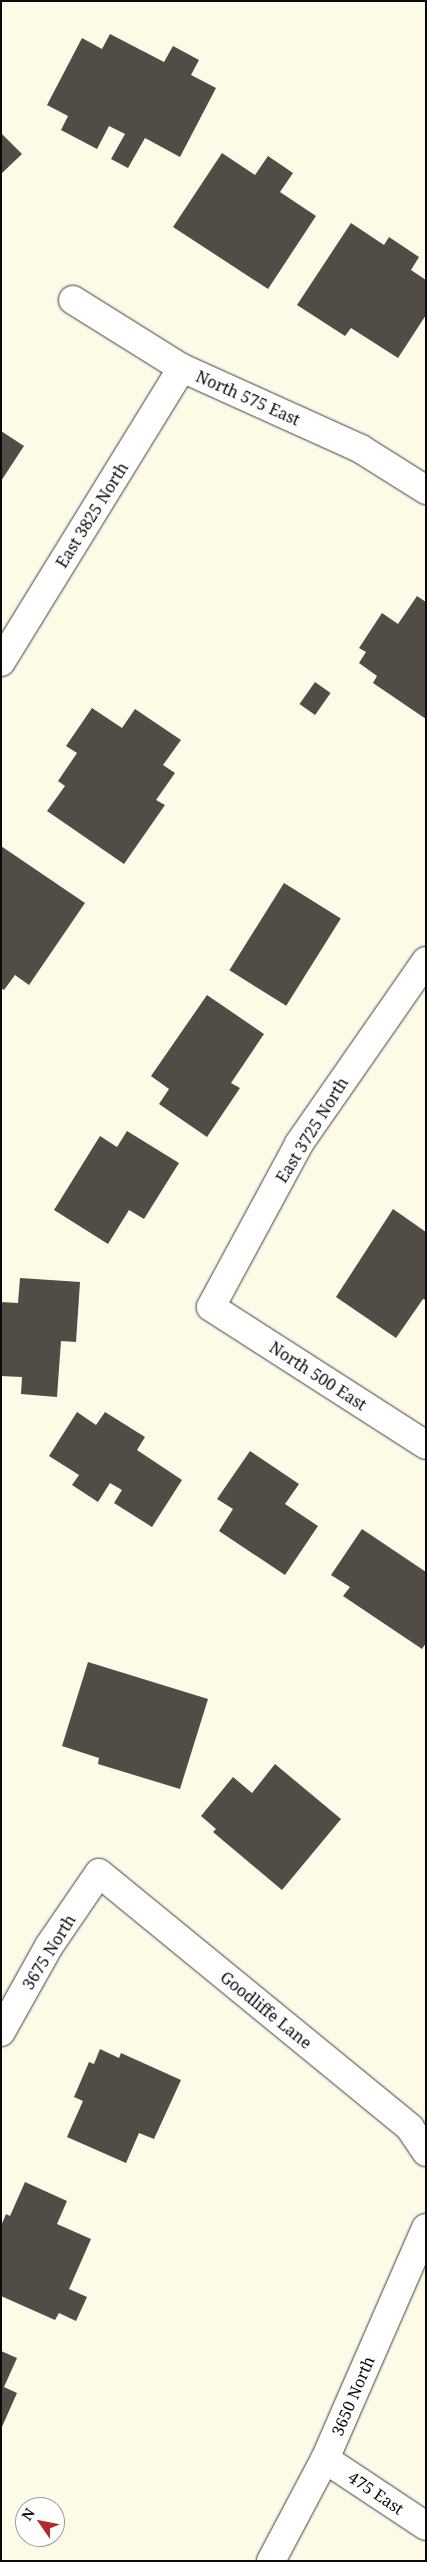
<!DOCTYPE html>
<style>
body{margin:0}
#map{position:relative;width:427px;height:2562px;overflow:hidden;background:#fefae8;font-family:"Noto Serif",serif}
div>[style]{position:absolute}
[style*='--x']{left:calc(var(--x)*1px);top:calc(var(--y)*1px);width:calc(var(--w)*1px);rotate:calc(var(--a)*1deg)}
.building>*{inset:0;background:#524c47;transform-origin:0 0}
.roads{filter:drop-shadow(0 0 1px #3d3d3d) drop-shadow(0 0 1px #3d3d3d)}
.street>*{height:28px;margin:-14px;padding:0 14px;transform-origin:14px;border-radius:14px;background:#fff}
span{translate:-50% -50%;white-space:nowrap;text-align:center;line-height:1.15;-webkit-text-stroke:5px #fff;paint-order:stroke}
.street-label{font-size:16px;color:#0a0a0a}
.frame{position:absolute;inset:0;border:2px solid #0a0a0a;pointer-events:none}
.north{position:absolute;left:15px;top:2497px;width:50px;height:50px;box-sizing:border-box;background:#fff;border:1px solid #9d9d9d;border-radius:50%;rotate:303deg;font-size:14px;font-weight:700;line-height:20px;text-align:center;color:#0a0a0a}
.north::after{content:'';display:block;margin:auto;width:18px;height:22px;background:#b22a2e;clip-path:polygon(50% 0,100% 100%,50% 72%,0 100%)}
</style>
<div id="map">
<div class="building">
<div style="clip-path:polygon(110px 34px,164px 62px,173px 46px,199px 60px,191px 75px,216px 88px,180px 157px,145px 138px,128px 168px,111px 159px,125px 134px,109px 126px,97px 149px,61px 130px,68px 116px,47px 105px,82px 38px,102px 49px)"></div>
<div style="clip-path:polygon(1px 133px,22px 154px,1px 174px)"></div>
<div style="clip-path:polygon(222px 153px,255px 175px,268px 156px,293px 173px,280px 192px,316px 216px,268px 289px,173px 227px)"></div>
<div style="clip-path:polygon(351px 223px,384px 245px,389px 237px,419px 257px,411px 270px,426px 280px,426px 315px,398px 358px,351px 328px,345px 336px,297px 305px)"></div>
<div style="clip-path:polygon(1px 431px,24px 446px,1px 481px)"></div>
<div style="clip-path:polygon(417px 596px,426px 602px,426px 719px,373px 683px,377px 676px,359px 663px,366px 652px,359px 648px,382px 613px,398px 624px)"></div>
<div style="left:315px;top:682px;width:19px;height:27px;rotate:35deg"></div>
<div style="clip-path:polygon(92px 708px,122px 728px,135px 709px,181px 740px,163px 765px,175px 773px,156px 800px,165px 805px,124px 864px,47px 811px,65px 786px,58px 781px,77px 753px,66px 746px)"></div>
<div style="clip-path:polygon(1px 846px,85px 903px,29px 985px,15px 975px,4px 990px,1px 988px)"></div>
<div style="left:284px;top:883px;width:67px;height:103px;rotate:32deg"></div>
<div style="clip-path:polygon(207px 995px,264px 1034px,231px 1083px,240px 1088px,207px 1137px,159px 1104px,169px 1089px,151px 1076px)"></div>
<div style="clip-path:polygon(127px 1131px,179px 1163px,144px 1219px,129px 1210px,108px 1244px,54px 1210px,100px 1136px,117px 1147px)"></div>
<div style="clip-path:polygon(393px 1209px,426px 1232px,426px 1300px,423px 1299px,396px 1338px,336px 1297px)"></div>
<div style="clip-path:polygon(20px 1278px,80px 1282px,76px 1342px,61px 1341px,57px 1397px,21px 1394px,22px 1377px,1px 1376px,1px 1302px,18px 1303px)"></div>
<div style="clip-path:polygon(77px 1412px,96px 1425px,105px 1412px,145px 1437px,137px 1450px,182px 1480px,152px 1527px,114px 1503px,122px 1490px,110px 1483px,98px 1502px,72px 1485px,79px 1475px,49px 1456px)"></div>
<div style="clip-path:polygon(250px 1451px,299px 1484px,285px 1504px,318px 1526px,285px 1575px,219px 1531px,233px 1509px,217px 1499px)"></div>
<div style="clip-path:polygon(362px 1529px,426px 1572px,426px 1643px,422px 1649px,343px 1596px,350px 1587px,331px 1575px)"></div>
<div style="clip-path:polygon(88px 1662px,208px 1699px,180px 1789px,98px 1764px,99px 1758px,62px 1746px)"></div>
<div style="clip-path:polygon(275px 1764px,341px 1819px,282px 1890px,213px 1832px,216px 1829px,201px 1816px,233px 1777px,252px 1793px)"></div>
<div style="clip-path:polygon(100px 2049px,119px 2058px,121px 2053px,181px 2080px,154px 2139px,139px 2133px,126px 2163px,67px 2137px,83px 2101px,74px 2097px,89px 2062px,94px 2064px)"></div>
<div style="clip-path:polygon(25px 2182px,67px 2201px,57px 2224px,91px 2239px,69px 2289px,87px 2297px,76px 2321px,59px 2313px,55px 2320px,1px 2296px,1px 2226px,6px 2214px,10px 2216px)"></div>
<div style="clip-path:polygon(1px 2351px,17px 2358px,4px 2387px,17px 2393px,1px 2429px)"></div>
</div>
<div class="roads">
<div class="street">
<div style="--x:73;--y:300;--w:128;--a:32"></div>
<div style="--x:182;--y:368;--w:196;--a:24.3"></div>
<div style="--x:361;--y:449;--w:77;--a:32.2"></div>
<div style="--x:1;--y:662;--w:345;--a:-58.4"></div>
<div style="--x:426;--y:961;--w:223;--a:124.8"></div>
<div style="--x:299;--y:1144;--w:185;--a:118.4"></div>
<div style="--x:211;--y:1307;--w:255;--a:32.7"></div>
<div style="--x:1;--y:2032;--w:98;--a:-60.8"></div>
<div style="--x:49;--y:1946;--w:88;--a:-55.6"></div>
<div style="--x:99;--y:1873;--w:402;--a:39.3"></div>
<div style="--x:410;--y:2128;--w:29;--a:56"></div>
<div style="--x:325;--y:2459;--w:121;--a:33.6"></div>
<div style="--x:271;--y:2561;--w:115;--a:-62.1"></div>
<div style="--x:325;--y:2459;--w:252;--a:-66.4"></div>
</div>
</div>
<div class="street-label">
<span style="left:248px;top:398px;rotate:24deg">North 575 East</span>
<span style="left:92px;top:515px;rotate:-58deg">East 3825 North</span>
<span style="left:312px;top:1130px;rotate:-58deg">East 3725 North</span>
<span style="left:318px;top:1376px;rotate:33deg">North 500 East</span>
<span style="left:49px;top:1952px;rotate:-58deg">3675 North</span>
<span style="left:266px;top:2010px;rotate:39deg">Goodliffe Lane</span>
<span style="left:353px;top:2396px;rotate:-67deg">3650 North</span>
<span style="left:376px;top:2493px;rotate:34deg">475 East</span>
</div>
<div class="frame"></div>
<div class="north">N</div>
</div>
